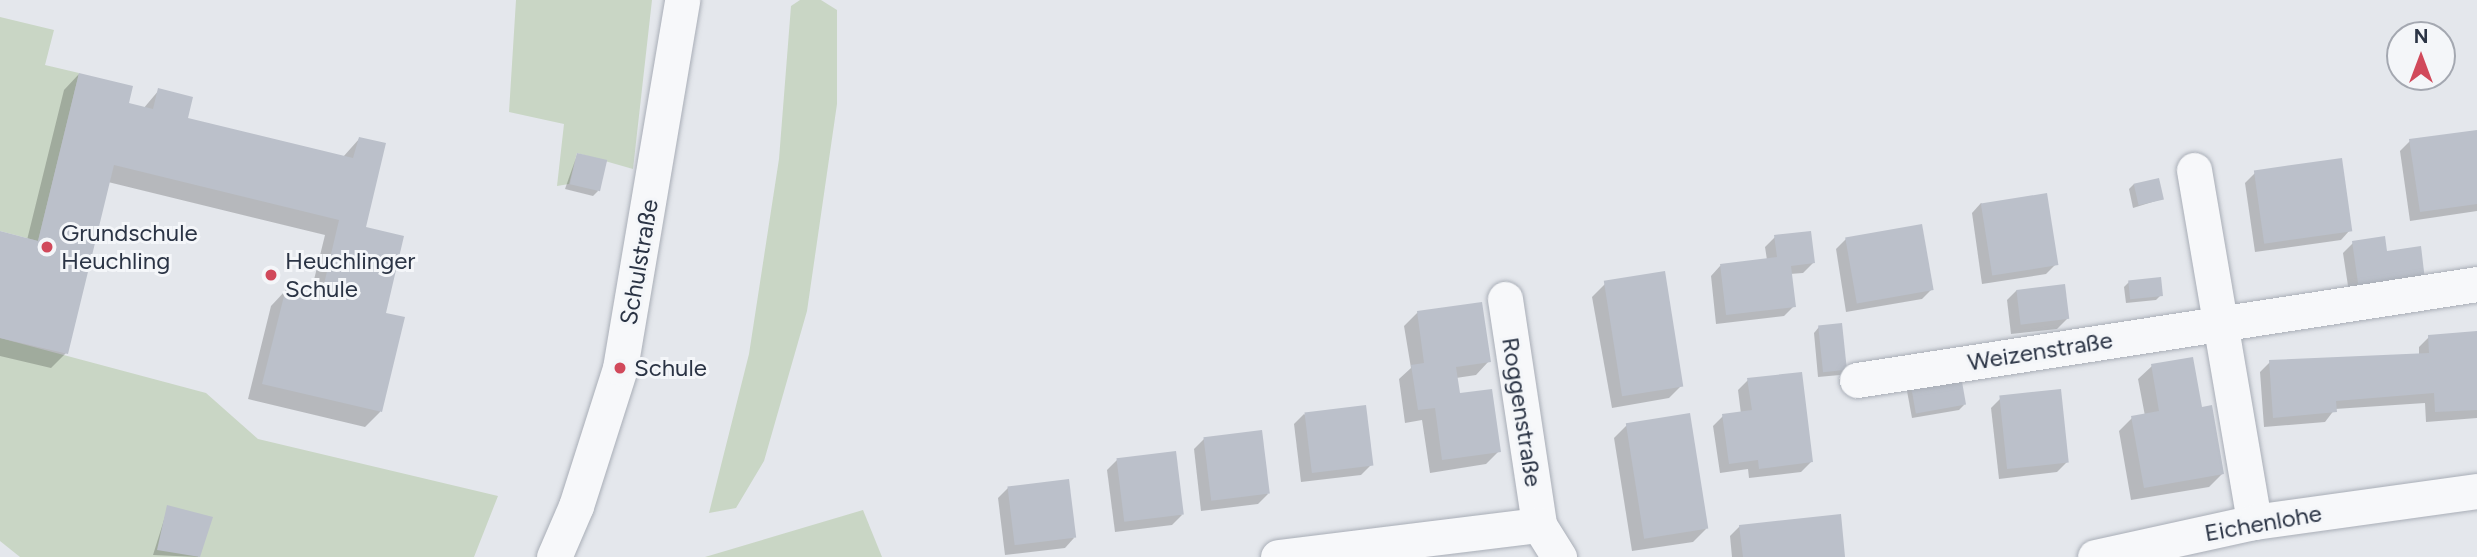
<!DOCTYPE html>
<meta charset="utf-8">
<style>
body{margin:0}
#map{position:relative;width:2477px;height:557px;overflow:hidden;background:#e4e7ec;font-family:Figtree,sans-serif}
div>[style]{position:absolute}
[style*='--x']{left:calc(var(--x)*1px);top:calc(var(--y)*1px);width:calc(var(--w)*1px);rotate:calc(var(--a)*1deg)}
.green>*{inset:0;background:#c9d6c5}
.shadow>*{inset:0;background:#0003}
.building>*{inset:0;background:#bbc0ca;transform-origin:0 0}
.roads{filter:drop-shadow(0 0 2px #a9aeb7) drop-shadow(0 0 2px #a9aeb7)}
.street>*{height:35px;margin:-17.5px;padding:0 17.5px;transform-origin:17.5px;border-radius:17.5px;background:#f7f8fa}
.dots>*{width:19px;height:19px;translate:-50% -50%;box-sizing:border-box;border:4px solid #f4f6f9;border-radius:50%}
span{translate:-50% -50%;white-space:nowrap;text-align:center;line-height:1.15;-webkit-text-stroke:6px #f4f6f9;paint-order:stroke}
.poi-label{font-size:24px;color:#2b3445}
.left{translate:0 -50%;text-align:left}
.street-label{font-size:24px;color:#2b3445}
.north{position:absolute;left:2386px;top:21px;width:70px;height:70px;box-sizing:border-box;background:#f4f6f9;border:2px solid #a4a8b1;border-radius:50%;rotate:0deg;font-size:19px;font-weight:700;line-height:28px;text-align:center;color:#2b3445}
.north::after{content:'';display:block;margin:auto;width:24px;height:32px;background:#d1495b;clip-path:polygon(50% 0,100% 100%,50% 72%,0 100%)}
</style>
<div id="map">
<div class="green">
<div style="clip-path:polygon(516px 0,652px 0,633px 169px,577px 153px,569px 184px,557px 186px,564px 124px,509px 112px)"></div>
<div style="clip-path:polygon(800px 0,821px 0,837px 10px,837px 104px,807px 311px,764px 461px,736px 508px,709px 513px,749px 354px,779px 159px,791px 6px)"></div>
<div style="clip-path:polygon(0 17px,54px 30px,45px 65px,79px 73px,38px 241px,0 231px)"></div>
<div style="clip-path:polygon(0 338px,206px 393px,258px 439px,498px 496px,474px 557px,20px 557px,0 541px)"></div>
<div style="clip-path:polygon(863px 510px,882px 557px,705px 557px)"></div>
</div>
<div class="shadow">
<div style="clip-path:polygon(79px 74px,127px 105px,143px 109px,159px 90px,186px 119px,343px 157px,359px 139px,364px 228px,383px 314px,380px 412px,365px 427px,248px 399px,271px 306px,286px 290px,310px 296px,325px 235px,108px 182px,66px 353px,51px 368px,0 356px,0 233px,27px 240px,64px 90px)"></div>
<div style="clip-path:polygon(2477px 132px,2477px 211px,2410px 221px,2400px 151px,2410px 141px)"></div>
<div style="clip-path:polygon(577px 155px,598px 191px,593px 196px,565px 189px)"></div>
<div style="clip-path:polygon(2255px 173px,2350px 230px,2341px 240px,2255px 252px,2245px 183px)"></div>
<div style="clip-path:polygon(2134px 184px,2162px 199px,2133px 208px,2129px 189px)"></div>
<div style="clip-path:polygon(1981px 203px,2056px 264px,2046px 274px,1982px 284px,1972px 213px)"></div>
<div style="clip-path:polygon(1775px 237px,1813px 263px,1803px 273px,1790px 274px,1794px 306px,1784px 316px,1716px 324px,1711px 276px,1720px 266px,1767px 260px,1765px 247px)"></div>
<div style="clip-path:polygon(1846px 239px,1932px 289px,1922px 299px,1846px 312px,1836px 249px)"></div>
<div style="clip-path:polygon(2353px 243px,2386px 253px,2350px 299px,2343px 253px)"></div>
<div style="clip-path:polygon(2129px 282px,2161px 295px,2156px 300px,2126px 303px,2124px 287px)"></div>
<div style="clip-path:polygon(1605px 284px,1682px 385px,1669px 398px,1612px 408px,1592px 297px)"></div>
<div style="clip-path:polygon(2017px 290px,2067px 319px,2057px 329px,2011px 334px,2007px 300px)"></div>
<div style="clip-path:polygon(1418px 312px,1489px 361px,1476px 375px,1456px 378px,1458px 395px,1499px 451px,1486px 464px,1430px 473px,1422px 420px,1405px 423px,1399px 379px,1411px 368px,1404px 326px)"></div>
<div style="clip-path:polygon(1819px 327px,1845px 370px,1840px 375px,1818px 377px,1814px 333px)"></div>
<div style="clip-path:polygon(2477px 333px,2477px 418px,2426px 422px,2425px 403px,2335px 409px,2325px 422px,2264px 427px,2260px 372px,2270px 362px,2419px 355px,2419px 347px,2429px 337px)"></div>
<div style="clip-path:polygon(2152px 366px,2201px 409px,2222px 474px,2209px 487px,2131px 500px,2119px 431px,2132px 418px,2145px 416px,2138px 379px)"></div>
<div style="clip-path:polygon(1748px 380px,1811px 462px,1801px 472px,1749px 478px,1748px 469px,1720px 473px,1713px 426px,1723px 416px,1741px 414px,1738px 390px)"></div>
<div style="clip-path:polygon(1912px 386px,1964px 405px,1959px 410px,1912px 418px,1907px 391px)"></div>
<div style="clip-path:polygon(2001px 398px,2067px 462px,2057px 472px,1999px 479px,1991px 408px)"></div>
<div style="clip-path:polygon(1304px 414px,1371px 465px,1361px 475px,1301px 482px,1294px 424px)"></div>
<div style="clip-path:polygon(1627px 425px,1706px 529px,1693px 542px,1632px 551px,1614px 438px)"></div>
<div style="clip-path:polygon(1204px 439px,1268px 494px,1258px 504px,1201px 511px,1194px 449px)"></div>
<div style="clip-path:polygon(1117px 460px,1182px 515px,1172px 525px,1115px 532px,1107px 470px)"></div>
<div style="clip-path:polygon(1008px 488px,1074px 538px,1065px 548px,1005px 555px,998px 498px)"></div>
<div style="clip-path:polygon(168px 507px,210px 518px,198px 557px,153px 555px)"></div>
<div style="clip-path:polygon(1740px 526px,1843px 557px,1732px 557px,1730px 536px)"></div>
</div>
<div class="building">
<div style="clip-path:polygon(79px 73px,133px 86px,129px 103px,153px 109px,158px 88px,193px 97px,188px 118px,353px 158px,359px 137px,386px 143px,366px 227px,404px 236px,386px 313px,405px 317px,382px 412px,262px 384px,286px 288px,321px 297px,339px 220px,114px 165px,68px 354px,0 338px,0 231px,38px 241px)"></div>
<div style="clip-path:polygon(2477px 130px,2477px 204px,2420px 212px,2409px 139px)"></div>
<div style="left:577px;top:153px;width:31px;height:32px;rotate:13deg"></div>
<div style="left:2342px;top:158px;width:74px;height:89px;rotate:82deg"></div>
<div style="left:2159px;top:178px;width:22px;height:26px;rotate:77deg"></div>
<div style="left:2047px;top:193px;width:73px;height:67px;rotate:81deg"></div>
<div style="left:1922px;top:224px;width:67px;height:78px;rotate:80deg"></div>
<div style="clip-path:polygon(1811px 231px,1815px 263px,1791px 266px,1796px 307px,1726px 315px,1720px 264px,1777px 257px,1774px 235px)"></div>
<div style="clip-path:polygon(2385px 236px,2387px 251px,2421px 246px,2425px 280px,2359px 290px,2352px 241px)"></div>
<div style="left:1665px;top:271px;width:117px;height:62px;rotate:81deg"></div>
<div style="left:2161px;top:277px;width:19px;height:33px;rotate:84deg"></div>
<div style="left:2065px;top:284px;width:35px;height:49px;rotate:83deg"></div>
<div style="clip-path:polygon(1482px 302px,1491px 362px,1456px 367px,1460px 393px,1492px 389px,1501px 452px,1442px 460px,1435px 408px,1418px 410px,1411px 365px,1424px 363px,1417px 311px)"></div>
<div style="left:1842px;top:323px;width:47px;height:24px;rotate:84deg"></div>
<div style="clip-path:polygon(2477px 331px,2477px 410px,2435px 412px,2434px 393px,2336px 401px,2337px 412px,2273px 418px,2269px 360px,2429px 353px,2428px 335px)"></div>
<div style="clip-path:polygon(2193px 357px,2202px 407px,2212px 405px,2224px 474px,2144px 488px,2131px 416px,2159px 411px,2151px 364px)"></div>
<div style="clip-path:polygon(1802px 372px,1813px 462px,1759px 469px,1758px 460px,1729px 464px,1722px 414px,1752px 410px,1747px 378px)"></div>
<div style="left:1961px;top:376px;width:29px;height:51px;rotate:80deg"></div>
<div style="left:2061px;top:389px;width:74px;height:62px;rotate:84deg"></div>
<div style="left:1366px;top:405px;width:61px;height:62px;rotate:83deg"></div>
<div style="left:1690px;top:413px;width:117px;height:65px;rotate:81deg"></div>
<div style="left:1262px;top:430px;width:64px;height:59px;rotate:83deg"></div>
<div style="left:1176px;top:451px;width:64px;height:60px;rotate:83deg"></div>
<div style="left:1069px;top:479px;width:59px;height:62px;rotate:83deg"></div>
<div style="clip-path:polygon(167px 505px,213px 517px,200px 557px,157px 550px)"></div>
<div style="clip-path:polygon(1841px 514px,1845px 557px,1743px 557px,1739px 525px)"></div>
</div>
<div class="roads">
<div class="street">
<div style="--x:2194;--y:170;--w:357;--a:80.3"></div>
<div style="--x:1505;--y:299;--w:229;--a:81.4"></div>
<div style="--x:1857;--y:380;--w:627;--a:-8.8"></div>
<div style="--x:554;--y:557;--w:56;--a:-66.7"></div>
<div style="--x:576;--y:506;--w:145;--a:-72.3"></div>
<div style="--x:620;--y:368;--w:373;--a:-80.4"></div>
<div style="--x:1278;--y:557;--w:263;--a:-7"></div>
<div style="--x:1539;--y:525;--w:38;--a:58"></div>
<div style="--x:2095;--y:557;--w:163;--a:-12.4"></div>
<div style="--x:2254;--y:522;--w:225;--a:-7.9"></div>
</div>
</div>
<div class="dots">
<div style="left:47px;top:247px;background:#d1495b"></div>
<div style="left:271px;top:275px;background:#d1495b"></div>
<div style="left:620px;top:368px;background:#d1495b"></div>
</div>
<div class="poi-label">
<span class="left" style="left:61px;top:247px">Grundschule<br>Heuchling</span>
<span class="left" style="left:285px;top:275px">Heuchlinger<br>Schule</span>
<span class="left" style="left:634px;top:368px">Schule</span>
</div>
<div class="street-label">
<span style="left:639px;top:262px;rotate:-80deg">Schulstraße</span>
<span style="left:2040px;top:351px;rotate:-9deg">Weizenstraße</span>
<span style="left:1522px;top:412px;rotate:81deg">Roggenstraße</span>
<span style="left:2263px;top:523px;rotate:-10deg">Eichenlohe</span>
</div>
<div class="north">N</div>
</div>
